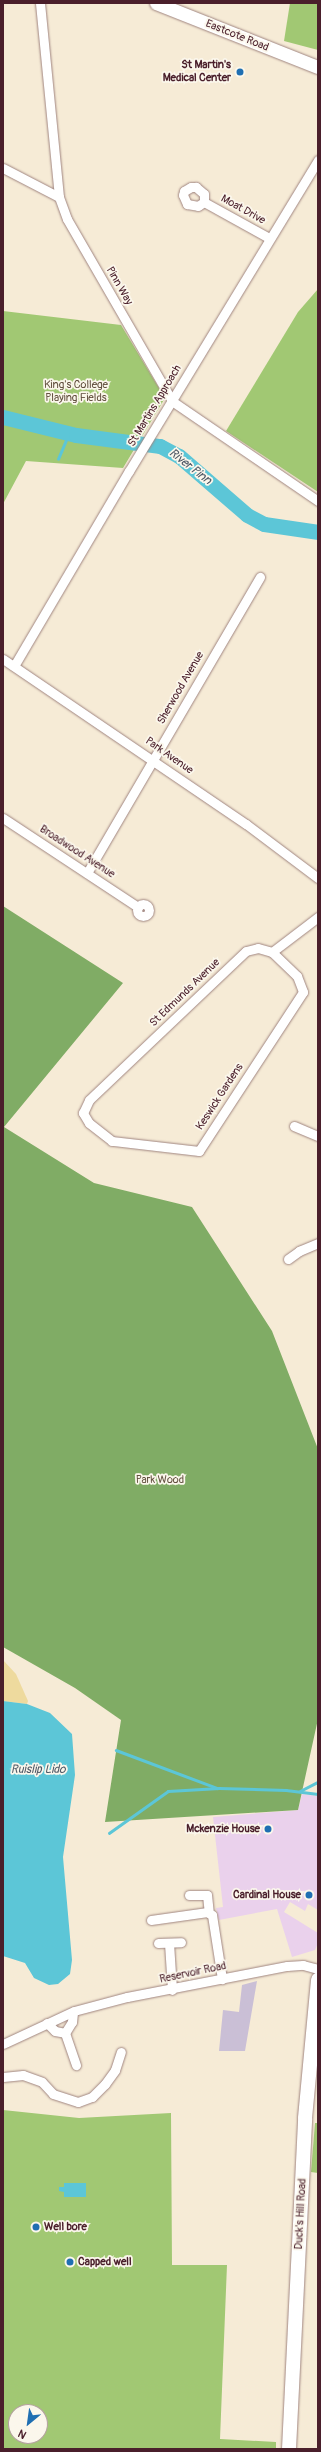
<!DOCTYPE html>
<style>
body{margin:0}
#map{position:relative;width:321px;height:2452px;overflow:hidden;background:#f6ebd6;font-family:Pangolin,sans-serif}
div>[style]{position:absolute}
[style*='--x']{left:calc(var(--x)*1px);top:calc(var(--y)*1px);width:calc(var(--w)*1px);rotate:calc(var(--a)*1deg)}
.built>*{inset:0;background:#ead1ec}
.industrial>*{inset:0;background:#cabfd6}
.green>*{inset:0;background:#a1c873}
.forest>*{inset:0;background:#80ac65}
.sand>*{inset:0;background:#eeda9e}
.water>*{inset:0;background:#5cc6d7}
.stream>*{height:2.5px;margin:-1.25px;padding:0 1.25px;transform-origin:1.25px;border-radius:1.25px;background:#5cc6d7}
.river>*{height:15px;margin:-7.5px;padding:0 7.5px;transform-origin:7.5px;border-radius:7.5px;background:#5cc6d7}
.roads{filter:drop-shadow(0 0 1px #a08580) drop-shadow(0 0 1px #a08580)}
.minor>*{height:9px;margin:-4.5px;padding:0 4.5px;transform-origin:4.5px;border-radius:4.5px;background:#fff}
.minor>.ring{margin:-4.5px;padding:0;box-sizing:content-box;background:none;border:9px solid #fff;border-radius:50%}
.secondary>*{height:13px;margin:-6.5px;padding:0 6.5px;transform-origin:6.5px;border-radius:6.5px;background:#fff}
.primary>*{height:14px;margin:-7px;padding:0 7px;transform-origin:7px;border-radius:7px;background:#fff}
.dots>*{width:11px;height:11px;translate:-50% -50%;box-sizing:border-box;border:2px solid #fbf7ec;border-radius:50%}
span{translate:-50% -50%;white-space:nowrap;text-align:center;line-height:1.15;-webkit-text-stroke:3.5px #fbf7ec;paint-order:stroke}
.street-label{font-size:11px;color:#4a1f2b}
.poi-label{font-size:11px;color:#4a1f2b;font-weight:700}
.right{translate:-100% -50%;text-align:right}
.left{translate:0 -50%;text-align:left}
.park-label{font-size:11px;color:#645241}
.water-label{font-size:12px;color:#505967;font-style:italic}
.frame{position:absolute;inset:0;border:4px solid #4a1f2b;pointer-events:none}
.north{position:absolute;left:8px;top:2404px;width:40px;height:40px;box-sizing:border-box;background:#fbf7ec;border:1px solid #b4a19f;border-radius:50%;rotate:209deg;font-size:11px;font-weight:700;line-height:16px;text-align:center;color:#4a1f2b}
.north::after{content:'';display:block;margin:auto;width:14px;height:18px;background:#1f6fb2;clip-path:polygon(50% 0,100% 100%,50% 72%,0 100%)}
</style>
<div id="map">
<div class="built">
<div style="clip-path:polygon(302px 1794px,318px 1796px,318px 1910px,308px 1904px,305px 1911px,290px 1902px,284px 1912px,318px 1933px,318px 1943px,315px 1950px,292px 1957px,277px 1909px,219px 1920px,216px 1908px,223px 1907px,213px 1817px,298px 1810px)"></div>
</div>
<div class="industrial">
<div style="clip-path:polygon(257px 1981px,245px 2051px,219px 2051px,223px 2010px,239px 2012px,242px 1985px)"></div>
</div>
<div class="green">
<div style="clip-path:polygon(290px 3px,318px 3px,318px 50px,284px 41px)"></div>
<div style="clip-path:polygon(318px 289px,318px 492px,226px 431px,298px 312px)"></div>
<div style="clip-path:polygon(3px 311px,121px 325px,165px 398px,123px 468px,26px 461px,3px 504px)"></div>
<div style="clip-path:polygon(evenodd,3px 2110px,79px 2118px,171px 2113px,172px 2265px,227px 2265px,220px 2439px,276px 2442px,276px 2449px,3px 2449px,3px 2110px,16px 2412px,40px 2412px,40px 2436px,16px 2436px,16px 2412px)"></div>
<div style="clip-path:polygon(315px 2123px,318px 2123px,318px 2173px,311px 2172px)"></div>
</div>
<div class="forest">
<div style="clip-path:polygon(3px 906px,123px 983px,4px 1127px,94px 1183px,192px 1207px,272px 1331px,318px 1449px,318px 1719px,298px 1810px,105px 1822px,121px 1720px,75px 1688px,3px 1647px)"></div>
</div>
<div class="sand">
<div style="clip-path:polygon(3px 1660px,16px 1674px,28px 1701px,27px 1704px,3px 1701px)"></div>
</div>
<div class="water">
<div style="clip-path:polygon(3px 1701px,27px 1704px,50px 1713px,72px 1734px,75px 1775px,63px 1857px,72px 1960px,70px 1974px,58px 1984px,49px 1985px,34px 1978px,25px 1963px,3px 1956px)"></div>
<div style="clip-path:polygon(64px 2183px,86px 2183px,86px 2197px,64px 2197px,64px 2192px,59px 2191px,59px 2187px,64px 2187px)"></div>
</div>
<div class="stream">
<div style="--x:58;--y:459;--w:28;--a:-67"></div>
<div style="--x:116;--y:1750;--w:108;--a:20.6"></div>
<div style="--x:300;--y:1791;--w:20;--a:-27"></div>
<div style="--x:109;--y:1833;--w:72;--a:-35.4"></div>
<div style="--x:168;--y:1791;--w:51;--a:-3.4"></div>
<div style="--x:219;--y:1788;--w:67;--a:1.7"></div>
<div style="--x:286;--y:1790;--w:32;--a:7"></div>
</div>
<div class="river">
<div style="--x:3;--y:417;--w:75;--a:13.9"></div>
<div style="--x:76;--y:435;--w:85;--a:7.5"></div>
<div style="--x:160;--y:446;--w:21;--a:28"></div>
<div style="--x:179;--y:456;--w:90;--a:40.9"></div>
<div style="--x:247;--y:515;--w:19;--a:28"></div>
<div style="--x:264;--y:524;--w:55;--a:8.4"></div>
</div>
<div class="roads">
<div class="minor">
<div style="--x:40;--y:3;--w:195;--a:84.4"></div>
<div style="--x:59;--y:197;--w:23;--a:70"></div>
<div style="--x:67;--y:219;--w:210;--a:60"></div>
<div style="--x:172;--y:401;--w:177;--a:34.4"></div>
<div style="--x:3;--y:168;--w:63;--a:27.4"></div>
<div style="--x:204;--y:202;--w:8;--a:-90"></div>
<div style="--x:204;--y:194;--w:11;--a:-139"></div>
<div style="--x:196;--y:187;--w:5;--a:180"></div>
<div style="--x:191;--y:187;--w:8;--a:150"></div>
<div style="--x:184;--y:191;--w:4;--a:104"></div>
<div style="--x:183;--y:195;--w:10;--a:66"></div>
<div style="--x:187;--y:204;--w:11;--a:10"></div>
<div style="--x:198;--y:206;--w:7;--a:-34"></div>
<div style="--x:204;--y:202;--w:74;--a:29"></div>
<div style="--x:3;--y:659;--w:294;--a:34.2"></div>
<div style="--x:246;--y:824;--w:90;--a:36.9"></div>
<div style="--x:14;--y:666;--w:226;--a:-59.5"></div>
<div style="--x:129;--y:471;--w:364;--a:-58.7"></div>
<div style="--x:3;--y:818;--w:162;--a:33.4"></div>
<div style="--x:87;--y:873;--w:343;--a:-59.7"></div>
<div class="ring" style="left:137px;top:904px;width:3px;height:3px"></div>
<div style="--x:272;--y:952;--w:35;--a:44"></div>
<div style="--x:297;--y:976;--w:17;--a:69"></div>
<div style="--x:303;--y:992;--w:190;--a:123.2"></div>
<div style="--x:199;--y:1151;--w:88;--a:-173.4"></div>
<div style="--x:112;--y:1141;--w:29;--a:-142"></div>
<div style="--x:89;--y:1123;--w:12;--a:-121"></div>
<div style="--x:83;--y:1113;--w:14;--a:-65"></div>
<div style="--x:89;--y:1100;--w:216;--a:-43.5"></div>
<div style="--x:246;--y:951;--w:12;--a:-14"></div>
<div style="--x:258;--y:948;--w:15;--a:16"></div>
<div style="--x:272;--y:952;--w:58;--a:-37.3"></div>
<div style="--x:294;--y:1126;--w:26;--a:23"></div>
<div style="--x:288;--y:1259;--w:14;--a:-36"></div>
<div style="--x:299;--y:1251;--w:21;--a:-23"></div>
<div style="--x:189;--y:1895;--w:18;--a:0"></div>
<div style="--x:207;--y:1895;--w:18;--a:84"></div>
<div style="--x:151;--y:1920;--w:57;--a:-8.1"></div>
<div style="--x:207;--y:1912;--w:6;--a:31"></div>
<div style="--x:212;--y:1915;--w:65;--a:81.1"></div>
<div style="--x:158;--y:1943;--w:23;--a:-2"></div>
<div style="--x:169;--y:1943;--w:47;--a:86.3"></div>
<div style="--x:47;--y:2023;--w:11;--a:45"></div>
<div style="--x:55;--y:2031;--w:10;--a:11"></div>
<div style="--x:65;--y:2033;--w:13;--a:-58"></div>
<div style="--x:72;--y:2022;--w:10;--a:-84"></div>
<div style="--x:65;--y:2033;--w:34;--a:71"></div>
<div style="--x:3;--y:2044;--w:78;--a:-24.9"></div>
<div style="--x:74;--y:2011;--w:55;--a:-14.8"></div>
<div style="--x:127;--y:1997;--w:163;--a:-11"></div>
<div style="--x:287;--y:1966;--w:16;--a:-4"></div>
<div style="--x:303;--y:1965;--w:16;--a:15"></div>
<div style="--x:3;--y:2077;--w:20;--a:-6"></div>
<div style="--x:23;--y:2075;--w:20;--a:20"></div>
<div style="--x:42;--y:2082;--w:16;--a:47"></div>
<div style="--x:53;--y:2094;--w:26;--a:18"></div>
<div style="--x:78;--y:2102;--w:15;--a:-20"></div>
<div style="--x:92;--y:2097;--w:18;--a:-45"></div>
<div style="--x:105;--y:2084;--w:17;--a:-54"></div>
<div style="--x:115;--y:2070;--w:19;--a:-72"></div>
</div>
<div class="secondary">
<div style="--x:156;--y:3;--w:174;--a:21.6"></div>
</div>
<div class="primary">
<div style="--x:289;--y:2449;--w:331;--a:-87.2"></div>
<div style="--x:305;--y:2118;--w:139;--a:-84.6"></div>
</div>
</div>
<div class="dots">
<div style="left:240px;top:72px;background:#1f6fb2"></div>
<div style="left:268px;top:1829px;background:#1f6fb2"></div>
<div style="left:309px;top:1895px;background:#1f6fb2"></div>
<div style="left:36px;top:2227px;background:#1f6fb2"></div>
<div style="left:70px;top:2262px;background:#1f6fb2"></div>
</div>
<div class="street-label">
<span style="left:237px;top:36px;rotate:22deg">Eastcote Road</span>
<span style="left:243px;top:210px;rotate:29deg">Moat Drive</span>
<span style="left:119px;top:286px;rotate:60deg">Pinn Way</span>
<span style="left:155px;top:406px;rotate:-59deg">St Martins Approach</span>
<span style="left:181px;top:688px;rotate:-60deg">Sherwood Avenue</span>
<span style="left:169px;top:756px;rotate:35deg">Park Avenue</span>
<span style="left:77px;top:852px;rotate:33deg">Broadwood Avenue</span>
<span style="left:185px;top:993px;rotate:-44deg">St Edmunds Avenue</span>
<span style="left:220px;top:1097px;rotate:-57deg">Keswick Gardens</span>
<span style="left:193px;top:1973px;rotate:-12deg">Reservoir Road</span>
<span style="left:301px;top:2214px;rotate:-87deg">Duck's Hill Road</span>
</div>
<div class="poi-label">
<span class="right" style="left:231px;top:72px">St Martin's<br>Medical Center</span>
<span class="right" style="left:260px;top:1829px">Mckenzie House</span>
<span class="right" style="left:301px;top:1895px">Cardinal House</span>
<span class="left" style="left:44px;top:2227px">Well bore</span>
<span class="left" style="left:78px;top:2262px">Capped well</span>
</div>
<div class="park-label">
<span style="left:76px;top:392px">King's College<br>Playing Fields</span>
<span style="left:160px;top:1480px">Park Wood</span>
</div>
<div class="water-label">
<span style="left:190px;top:467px;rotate:38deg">River Pinn</span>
<span style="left:38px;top:1770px">Ruislip Lido</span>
</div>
<div class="frame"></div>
<div class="north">N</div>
</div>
